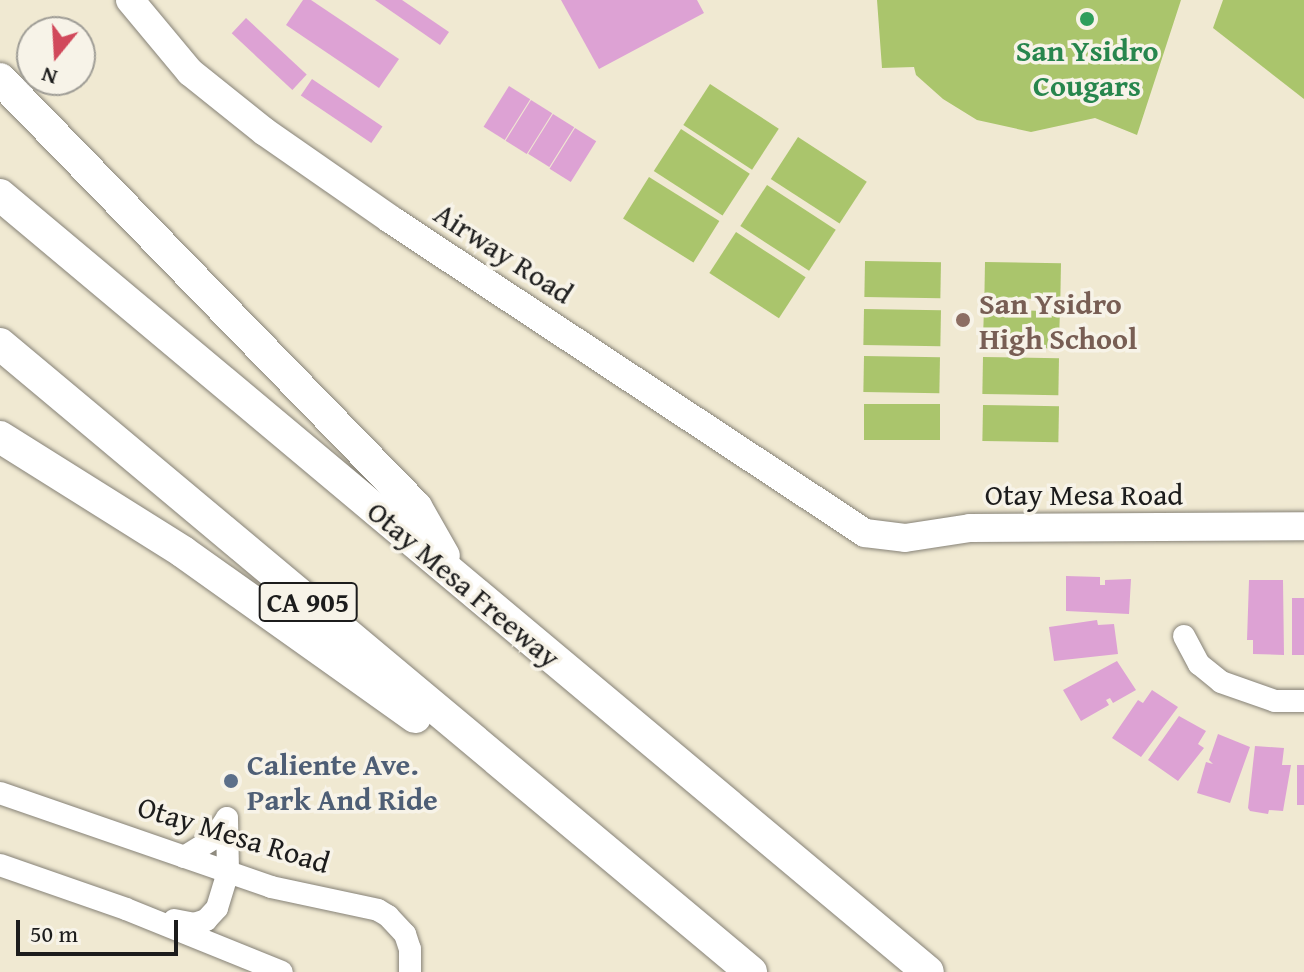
<!DOCTYPE html>
<style>
body{margin:0}
#map{position:relative;width:1304px;height:972px;overflow:hidden;background:#f0e9d2;font-family:"Gentium Book Plus",serif}
div>[style]{position:absolute}
[style*='--x']{left:calc(var(--x)*1px);top:calc(var(--y)*1px);width:calc(var(--w)*1px);rotate:calc(var(--a)*1deg)}
.green>*{inset:0;background:#aac56c;transform-origin:0 0}
.building>*{inset:0;background:#dda2d4;transform-origin:0 0}
.roads{filter:drop-shadow(0 0 2px #868277) drop-shadow(0 0 2px #868277)}
.minor>*{height:22px;margin:-11px;padding:0 11px;transform-origin:11px;border-radius:11px;background:#fff}
.major>*{height:28px;margin:-14px;padding:0 14px;transform-origin:14px;border-radius:14px;background:#fff}
.highway>*{height:32px;margin:-16px;padding:0 16px;transform-origin:16px;border-radius:16px;background:#fff}
.dots>*{width:22px;height:22px;translate:-50% -50%;box-sizing:border-box;border:4px solid #f7f3e8;border-radius:50%}
span{translate:-50% -50%;white-space:nowrap;text-align:center;line-height:1.15;-webkit-text-stroke:7px #f7f3e8;paint-order:stroke}
.shield-label span{padding:2px 6px;background:#f7f3e8;border:2px solid;border-radius:6px;-webkit-text-stroke-width:0}
.shield-label{font-size:28px;color:#1c1c1c;font-weight:700}
.leisure-label{font-size:30px;color:#27864d;font-weight:700}
.street-label{font-size:30px;color:#1c1c1c}
.education-label{font-size:30px;color:#785e54;font-weight:700}
.left{translate:0 -50%;text-align:left}
.service-label{font-size:30px;color:#4e5e75;font-weight:700}
.north{position:absolute;left:16px;top:16px;width:80px;height:80px;box-sizing:border-box;background:#f7f3e8;border:2px solid #9f9d96;border-radius:50%;rotate:198deg;font-size:22px;font-weight:700;line-height:32px;text-align:center;color:#1c1c1c}
.north::after{content:'';display:block;margin:auto;width:28px;height:36px;background:#d1495b;clip-path:polygon(50% 0,100% 100%,50% 72%,0 100%)}
.scale{position:absolute;left:16px;top:920px;width:162px;height:36px;box-sizing:border-box;border:4px solid #1c1c1c;border-top:0;padding-left:10px;font-size:24px;line-height:28px;white-space:nowrap;color:#1c1c1c;-webkit-text-stroke:6px #f7f3e8;paint-order:stroke}
</style>
<div id="map">
<div class="green">
<div style="clip-path:polygon(877px 0,1181px 0,1137px 135px,1095px 118px,1031px 132px,977px 120px,943px 99px,916px 75px,914px 67px,882px 68px)"></div>
<div style="clip-path:polygon(1223px 0,1304px 0,1304px 99px,1213px 28px)"></div>
<div style="left:710px;top:84px;width:82px;height:49px;rotate:33deg"></div>
<div style="left:681px;top:129px;width:82px;height:50px;rotate:33deg"></div>
<div style="left:798px;top:137px;width:82px;height:50px;rotate:33deg"></div>
<div style="left:649px;top:177px;width:83px;height:49px;rotate:32deg"></div>
<div style="left:767px;top:185px;width:82px;height:49px;rotate:33deg"></div>
<div style="left:736px;top:232px;width:83px;height:49px;rotate:33deg"></div>
<div style="left:865px;top:261px;width:76px;height:36px;rotate:1deg"></div>
<div style="left:985px;top:262px;width:76px;height:36px;rotate:1deg"></div>
<div style="left:864px;top:309px;width:77px;height:36px;rotate:1deg"></div>
<div style="left:984px;top:309px;width:76px;height:37px;rotate:2deg"></div>
<div style="left:864px;top:356px;width:76px;height:36px;rotate:1deg"></div>
<div style="left:983px;top:357px;width:76px;height:37px;rotate:1deg"></div>
<div style="left:864px;top:404px;width:76px;height:36px"></div>
<div style="left:983px;top:405px;width:76px;height:36px;rotate:1deg"></div>
</div>
<div class="building">
<div style="clip-path:polygon(303px 0,311px 0,399px 59px,379px 88px,286px 25px)"></div>
<div style="clip-path:polygon(375px 0,402px 0,449px 32px,440px 45px)"></div>
<div style="clip-path:polygon(561px 0,697px 0,704px 13px,599px 69px)"></div>
<div style="left:246px;top:18px;width:83px;height:21px;rotate:43deg"></div>
<div style="left:312px;top:79px;width:85px;height:20px;rotate:34deg"></div>
<div style="left:509px;top:86px;width:25px;height:48px;rotate:32deg"></div>
<div style="left:531px;top:100px;width:25px;height:48px;rotate:32deg"></div>
<div style="left:553px;top:114px;width:25px;height:47px;rotate:32deg"></div>
<div style="left:575px;top:128px;width:25px;height:48px;rotate:32deg"></div>
<div style="clip-path:polygon(1066px 576px,1100px 577px,1100px 585px,1105px 585px,1105px 580px,1131px 579px,1129px 614px,1066px 611px)"></div>
<div style="clip-path:polygon(1249px 580px,1283px 580px,1284px 655px,1253px 654px,1253px 640px,1247px 640px)"></div>
<div style="left:1292px;top:598px;width:12px;height:57px"></div>
<div style="clip-path:polygon(1097px 620px,1098px 625px,1114px 624px,1118px 654px,1054px 661px,1049px 627px)"></div>
<div style="clip-path:polygon(1117px 661px,1136px 690px,1113px 703px,1110px 698px,1106px 700px,1109px 705px,1081px 721px,1063px 690px)"></div>
<div style="clip-path:polygon(1152px 690px,1178px 707px,1141px 757px,1112px 738px,1138px 700px,1143px 703px)"></div>
<div style="clip-path:polygon(1179px 716px,1206px 731px,1198px 744px,1204px 748px,1178px 781px,1148px 760px)"></div>
<div style="clip-path:polygon(1218px 734px,1250px 747px,1230px 803px,1197px 793px,1206px 762px,1213px 764px,1209px 760px)"></div>
<div style="clip-path:polygon(1255px 746px,1284px 748px,1282px 765px,1291px 765px,1283px 811px,1269px 810px,1268px 814px,1250px 811px,1248px 808px)"></div>
<div style="left:1297px;top:765px;width:7px;height:40px"></div>
</div>
<div class="roads">
<div class="minor">
<div style="--x:1184;--y:636;--w:32;--a:62"></div>
<div style="--x:1199;--y:664;--w:28;--a:39"></div>
<div style="--x:1221;--y:682;--w:57;--a:19.4"></div>
<div style="--x:1275;--y:701;--w:29;--a:0"></div>
<div style="--x:0;--y:793;--w:287;--a:19.1"></div>
<div style="--x:271;--y:887;--w:109;--a:12.1"></div>
<div style="--x:378;--y:910;--w:12;--a:31"></div>
<div style="--x:388;--y:916;--w:25;--a:47"></div>
<div style="--x:405;--y:934;--w:16;--a:72"></div>
<div style="--x:410;--y:949;--w:23;--a:90"></div>
<div style="--x:184;--y:857;--w:34;--a:-32"></div>
<div style="--x:213;--y:839;--w:25;--a:-56"></div>
<div style="--x:0;--y:865;--w:133;--a:19.2"></div>
<div style="--x:126;--y:909;--w:168;--a:22"></div>
<div style="--x:174;--y:920;--w:20;--a:11"></div>
<div style="--x:194;--y:924;--w:13;--a:-18"></div>
<div style="--x:206;--y:920;--w:16;--a:-47"></div>
<div style="--x:217;--y:908;--w:38;--a:-73"></div>
<div style="--x:228;--y:872;--w:54;--a:-91.1"></div>
</div>
<div class="major">
<div style="--x:130;--y:0;--w:94;--a:50.2"></div>
<div style="--x:190;--y:72;--w:96;--a:38.7"></div>
<div style="--x:265;--y:132;--w:152;--a:34.8"></div>
<div style="--x:390;--y:219;--w:569;--a:33.47"></div>
<div style="--x:865;--y:533;--w:40;--a:7.1"></div>
<div style="--x:905;--y:538;--w:66;--a:-8.7"></div>
<div style="--x:970;--y:528;--w:334;--a:-0.3"></div>
</div>
<div class="highway">
<div style="--x:0;--y:79;--w:597;--a:45.81"></div>
<div style="--x:416;--y:507;--w:56;--a:60.3"></div>
<div style="--x:0;--y:195;--w:1210;--a:39.94"></div>
<div style="--x:0;--y:344;--w:979;--a:39.9"></div>
<div style="--x:0;--y:437;--w:216;--a:32.1"></div>
<div style="--x:183;--y:552;--w:285;--a:35.4"></div>
</div>
</div>
<div class="dots">
<div style="left:1087px;top:19px;background:#2e9e5b"></div>
<div style="left:963px;top:320px;background:#8d6e63"></div>
<div style="left:231px;top:781px;background:#5c6f8a"></div>
</div>
<div class="shield-label">
<span style="left:308px;top:602px">CA 905</span>
</div>
<div class="leisure-label">
<span style="left:1087px;top:67px">San Ysidro<br>Cougars</span>
</div>
<div class="street-label">
<span style="left:504px;top:253px;rotate:33deg">Airway Road</span>
<span style="left:1084px;top:494px">Otay Mesa Road</span>
<span style="left:464px;top:584px;rotate:40deg">Otay Mesa Freeway</span>
<span style="left:234px;top:834px;rotate:17deg">Otay Mesa Road</span>
</div>
<div class="education-label">
<span class="left" style="left:979px;top:320px">San Ysidro<br>High School</span>
</div>
<div class="service-label">
<span class="left" style="left:247px;top:781px">Caliente Ave.<br>Park And Ride</span>
</div>
<div class="north">N</div>
<div class="scale">50 m</div>
</div>
